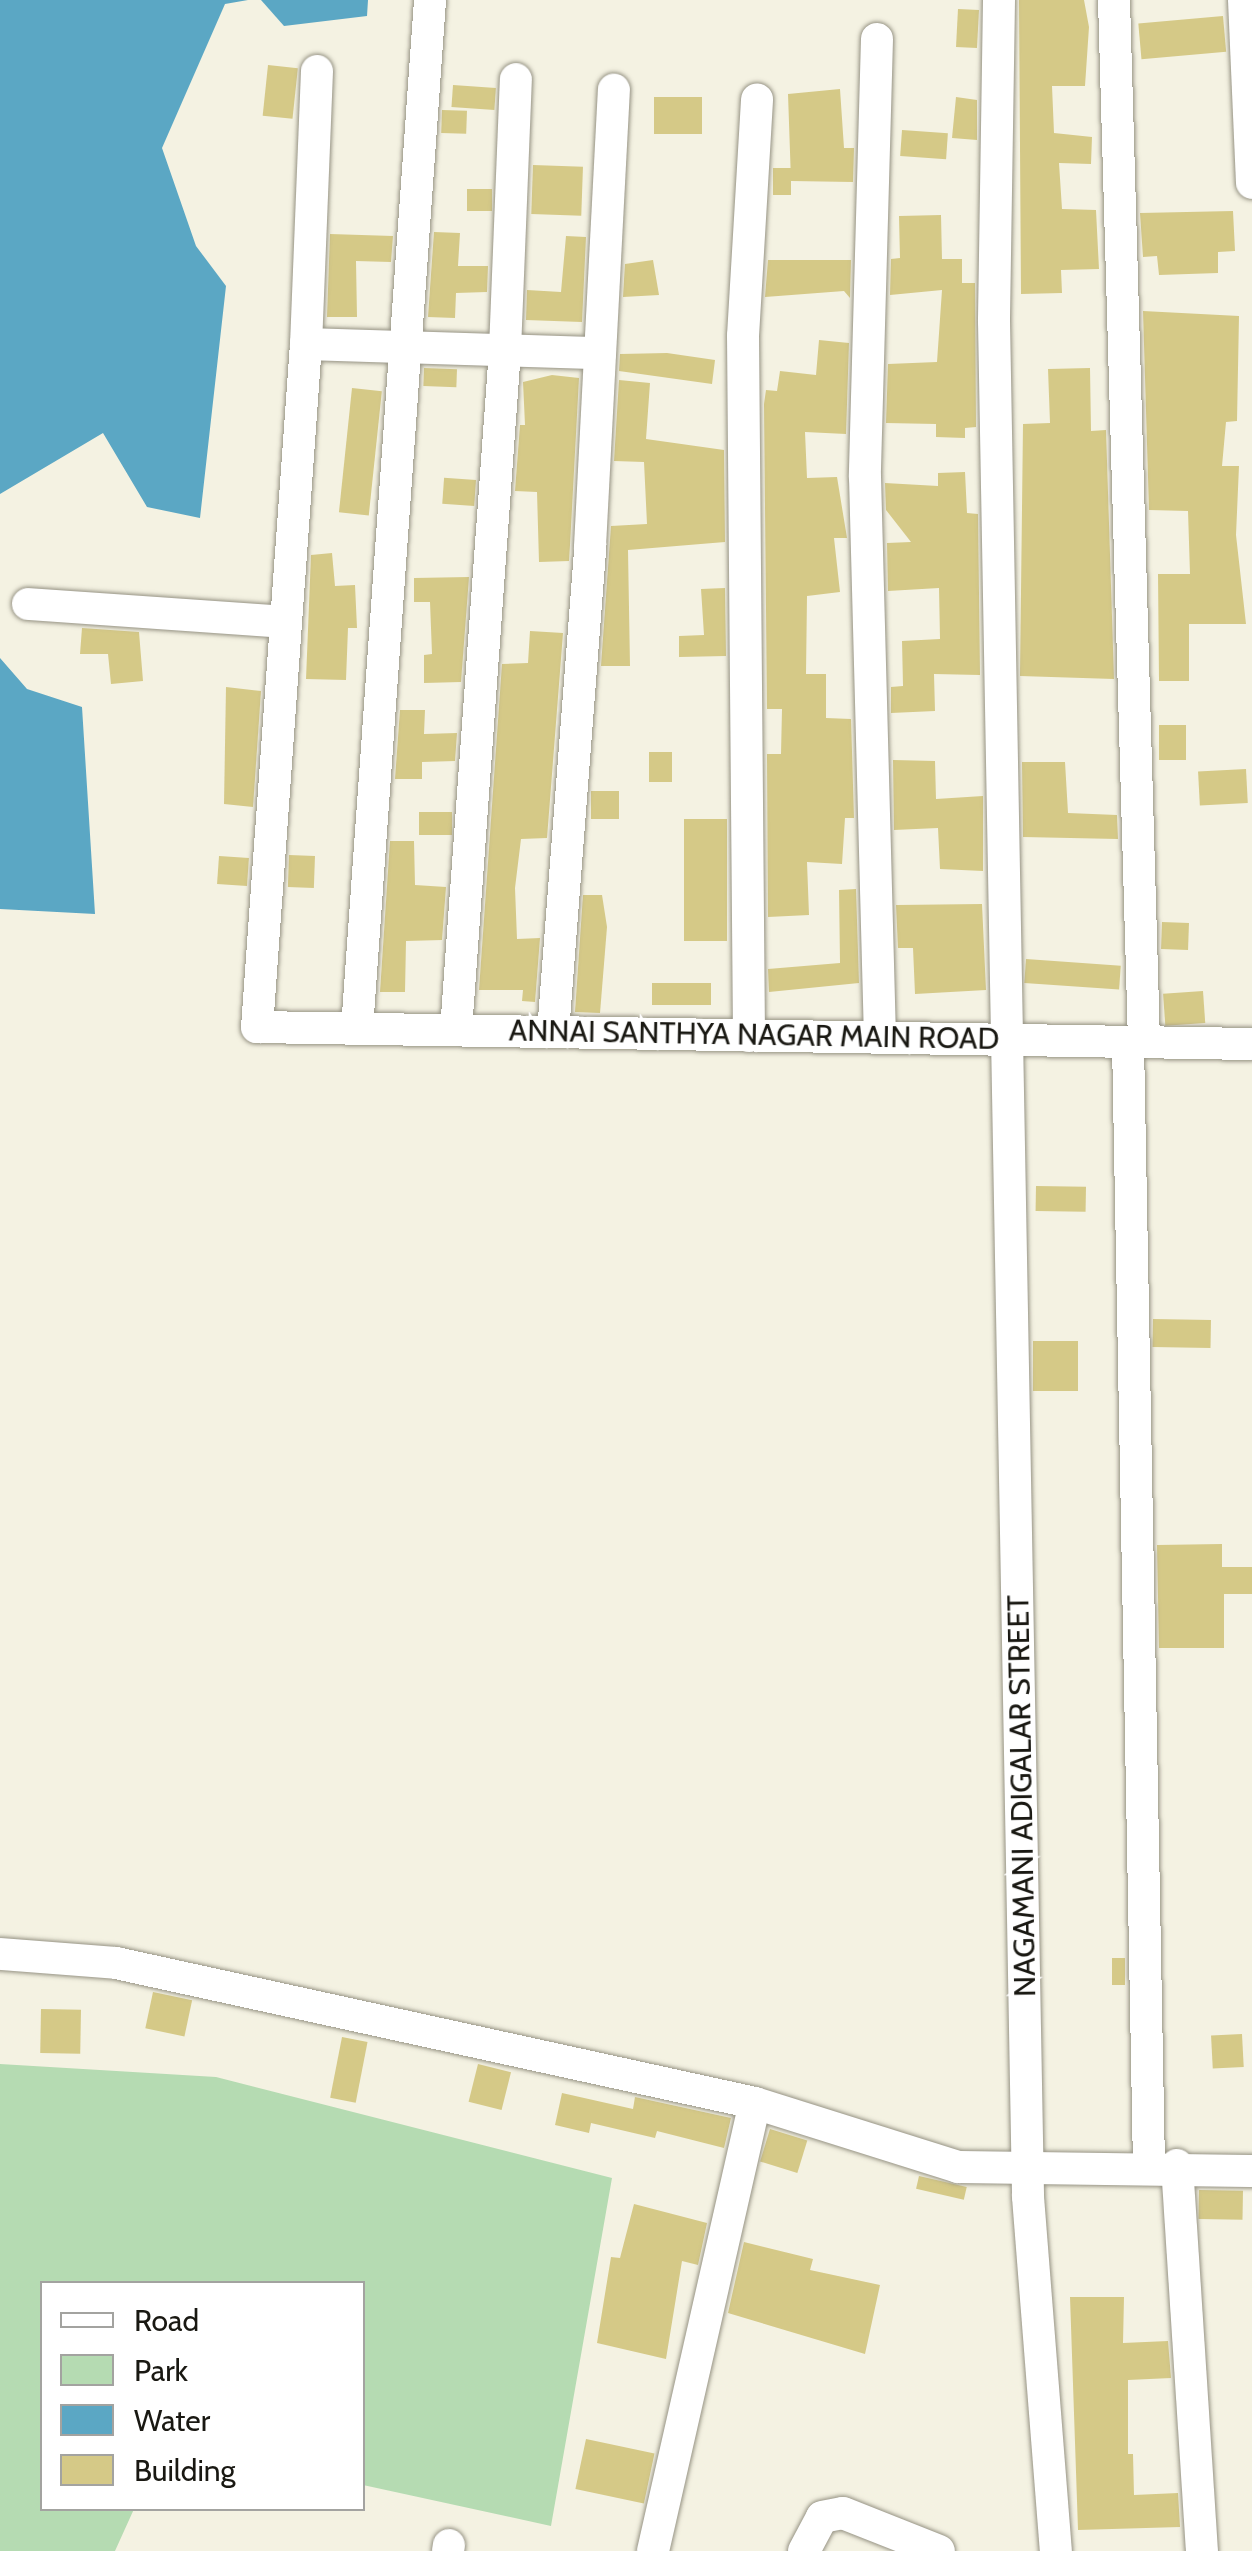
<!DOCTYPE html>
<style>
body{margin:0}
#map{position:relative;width:1252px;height:2551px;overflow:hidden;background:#f4f2e2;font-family:Cabin,sans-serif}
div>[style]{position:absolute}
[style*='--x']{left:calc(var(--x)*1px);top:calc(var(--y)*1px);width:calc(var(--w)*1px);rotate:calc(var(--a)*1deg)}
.green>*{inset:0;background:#b5dbb2}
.water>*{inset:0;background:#5ba7c4}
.building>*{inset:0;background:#d5c987;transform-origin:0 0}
.roads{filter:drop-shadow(0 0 2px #969384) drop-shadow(0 0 2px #969384)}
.minor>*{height:32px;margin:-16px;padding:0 16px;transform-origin:16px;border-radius:16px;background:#fff}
span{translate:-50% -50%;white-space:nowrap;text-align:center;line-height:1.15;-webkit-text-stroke:8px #fff;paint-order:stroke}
.street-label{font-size:30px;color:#191812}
.legend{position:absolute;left:40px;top:2281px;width:325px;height:230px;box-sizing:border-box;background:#fff;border:2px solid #a3a3a0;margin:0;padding:12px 18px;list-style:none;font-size:30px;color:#191812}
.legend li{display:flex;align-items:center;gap:20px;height:50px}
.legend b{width:50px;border:2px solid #a3a3a0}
</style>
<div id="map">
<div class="green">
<div style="clip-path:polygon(0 2064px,216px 2077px,612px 2178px,551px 2526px,363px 2485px,362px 2284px,42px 2284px,42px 2508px,134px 2509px,115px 2551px,0 2551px)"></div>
</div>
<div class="water">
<div style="clip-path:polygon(0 0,248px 0,225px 4px,162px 148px,196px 246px,226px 286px,200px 518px,147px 507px,103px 433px,0 494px)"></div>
<div style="clip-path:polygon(261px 0,368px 0,367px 16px,284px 26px)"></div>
<div style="clip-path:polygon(0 658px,27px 689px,82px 707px,95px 914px,0 909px)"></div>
</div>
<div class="building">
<div style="clip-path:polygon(1019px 0,1084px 0,1089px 27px,1085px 86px,1052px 86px,1054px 133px,1092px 137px,1091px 164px,1059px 163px,1062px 209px,1096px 210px,1099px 269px,1061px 270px,1062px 293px,1021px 294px)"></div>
<div style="left:958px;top:9px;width:21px;height:38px;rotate:3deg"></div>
<div style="left:1223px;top:16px;width:36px;height:85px;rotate:85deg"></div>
<div style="left:268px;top:65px;width:30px;height:51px;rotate:6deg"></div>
<div style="left:453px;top:85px;width:43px;height:22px;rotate:4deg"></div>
<div style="clip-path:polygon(840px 89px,844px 148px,854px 148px,853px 182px,791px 181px,788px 94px)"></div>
<div style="left:654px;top:97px;width:48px;height:37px"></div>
<div style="clip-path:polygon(956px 97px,977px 100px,977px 140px,952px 138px)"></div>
<div style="left:442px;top:110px;width:25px;height:23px;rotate:2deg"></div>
<div style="left:902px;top:130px;width:46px;height:26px;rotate:4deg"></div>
<div style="left:533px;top:165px;width:50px;height:49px;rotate:2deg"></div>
<div style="left:773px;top:168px;width:18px;height:27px"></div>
<div style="left:467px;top:189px;width:25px;height:22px"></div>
<div style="clip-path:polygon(1233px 211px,1235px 251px,1218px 252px,1218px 273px,1159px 275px,1157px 256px,1143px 257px,1140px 213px)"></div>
<div style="clip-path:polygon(941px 215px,942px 259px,962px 259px,962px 283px,975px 283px,976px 427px,965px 428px,965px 438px,936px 437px,936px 424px,886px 423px,888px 364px,937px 362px,942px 290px,890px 295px,891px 259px,900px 258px,899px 216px)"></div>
<div style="clip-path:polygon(434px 232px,460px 233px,458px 266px,488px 266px,487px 292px,456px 293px,455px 318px,428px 317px)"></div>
<div style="clip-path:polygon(330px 234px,393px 236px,391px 262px,356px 261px,357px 317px,327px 317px)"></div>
<div style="clip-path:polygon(566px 236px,586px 237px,582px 322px,526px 320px,527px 290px,561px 292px)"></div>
<div style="clip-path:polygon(653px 260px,659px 295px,623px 297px,625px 264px)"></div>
<div style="clip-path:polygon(768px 260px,851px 260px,850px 298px,844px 291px,765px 297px)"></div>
<div style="clip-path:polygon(1143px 311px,1239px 316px,1237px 421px,1226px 422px,1222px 466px,1239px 466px,1236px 535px,1246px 624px,1189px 624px,1189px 681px,1159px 681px,1158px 574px,1190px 574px,1188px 511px,1149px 510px)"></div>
<div style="clip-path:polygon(819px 340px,849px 343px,846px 434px,805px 432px,807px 478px,837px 477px,847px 538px,834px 538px,840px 592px,807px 596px,806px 674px,826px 674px,826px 718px,851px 719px,854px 818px,845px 818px,842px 864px,807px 862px,809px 915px,768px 917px,767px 754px,781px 754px,782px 709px,767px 709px,764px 404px,766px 390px,777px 391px,780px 371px,816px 375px)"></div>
<div style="clip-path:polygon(667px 353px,715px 360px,712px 384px,619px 371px,620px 354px)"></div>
<div style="left:424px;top:368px;width:33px;height:18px;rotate:2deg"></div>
<div style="clip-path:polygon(1090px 368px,1091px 431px,1106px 430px,1114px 679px,1020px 676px,1023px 424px,1050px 423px,1048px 369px)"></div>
<div style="clip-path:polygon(552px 375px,579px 378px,570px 545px,569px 561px,539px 562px,537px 492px,515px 491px,520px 425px,525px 425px,523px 382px)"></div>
<div style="clip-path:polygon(619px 380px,650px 383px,646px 439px,724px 450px,725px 542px,628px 550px,630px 666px,601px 666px,611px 526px,647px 524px,644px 462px,614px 461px)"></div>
<div style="left:352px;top:388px;width:30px;height:125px;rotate:6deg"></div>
<div style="clip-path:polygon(965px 472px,967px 513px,978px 514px,980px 675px,934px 674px,935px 711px,891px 713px,891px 687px,903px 686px,902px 641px,940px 639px,939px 588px,888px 591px,887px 543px,911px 542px,886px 510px,885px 483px,938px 486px,938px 473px)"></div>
<div style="left:476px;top:480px;width:26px;height:32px;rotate:94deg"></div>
<div style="clip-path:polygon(332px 553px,335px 586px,355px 585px,357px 628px,348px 628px,346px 680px,306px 679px,311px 555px)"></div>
<div style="clip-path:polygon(469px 577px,461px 682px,424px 683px,424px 655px,432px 654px,430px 602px,414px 602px,414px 578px)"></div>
<div style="clip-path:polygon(725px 588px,726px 656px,679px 657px,679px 636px,704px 635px,701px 589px)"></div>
<div style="clip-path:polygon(82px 628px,139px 632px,143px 681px,111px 684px,108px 654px,80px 654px)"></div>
<div style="clip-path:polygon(530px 631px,563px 633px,547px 838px,521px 839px,515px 888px,517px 939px,540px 938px,535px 1002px,522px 1001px,523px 990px,479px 990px,502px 664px,528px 663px)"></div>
<div style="clip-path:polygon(226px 687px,261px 691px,253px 807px,224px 804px)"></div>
<div style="clip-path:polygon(400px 710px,425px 710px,424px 734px,457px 733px,455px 761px,422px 762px,422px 779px,395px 779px)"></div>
<div style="left:1159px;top:725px;width:27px;height:35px"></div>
<div style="left:649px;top:752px;width:23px;height:30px"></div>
<div style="clip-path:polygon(893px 760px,935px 761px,936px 799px,983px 796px,983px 871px,940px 869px,938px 828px,894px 830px)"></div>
<div style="clip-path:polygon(1022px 762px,1065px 762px,1068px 813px,1117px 815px,1118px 839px,1023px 837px)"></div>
<div style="left:1246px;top:769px;width:34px;height:48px;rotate:87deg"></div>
<div style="left:619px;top:791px;width:28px;height:28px;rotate:90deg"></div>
<div style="left:419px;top:812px;width:33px;height:23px"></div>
<div style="left:684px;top:819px;width:43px;height:122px"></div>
<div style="clip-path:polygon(390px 841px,414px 841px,415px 885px,446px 887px,442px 940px,406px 941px,405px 992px,380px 992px)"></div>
<div style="left:289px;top:855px;width:26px;height:32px;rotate:2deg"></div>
<div style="left:219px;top:856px;width:30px;height:28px;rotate:4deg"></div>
<div style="clip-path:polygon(856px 889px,859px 983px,769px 992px,768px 969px,840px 963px,839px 890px)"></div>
<div style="clip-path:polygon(583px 895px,602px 895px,607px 927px,600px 1013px,575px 1012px)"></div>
<div style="clip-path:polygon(982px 904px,986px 990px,915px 994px,913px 948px,898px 948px,896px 905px)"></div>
<div style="left:1162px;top:922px;width:27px;height:27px;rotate:2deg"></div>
<div style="left:1026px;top:959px;width:95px;height:24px;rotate:4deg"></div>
<div style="left:652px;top:983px;width:59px;height:22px"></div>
<div style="left:1203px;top:991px;width:32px;height:40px;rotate:86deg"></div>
<div style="left:1036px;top:1186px;width:50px;height:25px;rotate:1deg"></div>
<div style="left:1153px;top:1319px;width:58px;height:28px;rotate:1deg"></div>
<div style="left:1033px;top:1341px;width:45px;height:50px"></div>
<div style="clip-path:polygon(1222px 1544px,1222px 1567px,1252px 1567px,1252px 1594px,1224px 1594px,1224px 1648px,1159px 1648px,1157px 1545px)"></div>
<div style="left:1112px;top:1958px;width:13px;height:27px"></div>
<div style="left:153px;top:1992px;width:40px;height:37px;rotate:12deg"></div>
<div style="left:41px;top:2009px;width:40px;height:44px;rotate:1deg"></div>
<div style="left:1242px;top:2034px;width:33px;height:31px;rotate:87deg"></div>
<div style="left:342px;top:2037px;width:26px;height:62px;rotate:11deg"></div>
<div style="left:478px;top:2064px;width:34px;height:39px;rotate:14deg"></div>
<div style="clip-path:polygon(562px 2093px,633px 2109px,635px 2097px,731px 2118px,724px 2148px,657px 2131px,655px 2138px,591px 2123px,589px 2133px,555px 2125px)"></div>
<div style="left:770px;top:2129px;width:39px;height:34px;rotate:17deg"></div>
<div style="left:919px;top:2176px;width:49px;height:13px;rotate:13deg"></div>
<div style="left:1199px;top:2190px;width:44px;height:29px;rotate:1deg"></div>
<div style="clip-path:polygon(634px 2204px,707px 2223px,698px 2265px,682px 2261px,666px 2359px,597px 2343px,611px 2257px,620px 2258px)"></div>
<div style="clip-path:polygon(744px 2242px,813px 2259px,810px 2270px,880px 2285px,865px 2354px,728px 2313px)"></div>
<div style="clip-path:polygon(1070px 2297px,1124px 2297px,1123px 2343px,1168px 2341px,1171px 2378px,1128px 2380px,1128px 2454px,1133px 2454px,1134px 2495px,1178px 2493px,1180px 2527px,1078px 2530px)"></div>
<div style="left:586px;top:2439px;width:70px;height:51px;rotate:12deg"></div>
</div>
<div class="roads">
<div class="minor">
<div style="--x:999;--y:0;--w:321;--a:90.9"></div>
<div style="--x:994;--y:321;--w:1876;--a:88.96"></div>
<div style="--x:1028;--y:2197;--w:355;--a:85.5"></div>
<div style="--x:1114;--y:0;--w:1042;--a:88.35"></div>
<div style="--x:1244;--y:0;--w:183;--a:87.5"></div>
<div style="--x:877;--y:39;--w:438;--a:91.6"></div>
<div style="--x:865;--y:477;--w:560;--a:88.47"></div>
<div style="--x:317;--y:71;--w:273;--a:92.3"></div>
<div style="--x:306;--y:344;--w:685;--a:94.1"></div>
<div style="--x:257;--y:1027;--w:995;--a:0.98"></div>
<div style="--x:306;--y:344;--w:294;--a:1.8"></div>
<div style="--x:28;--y:604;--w:257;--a:4"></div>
<div style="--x:357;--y:1029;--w:1032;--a:-85.94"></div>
<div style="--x:456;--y:1030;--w:682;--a:-85.88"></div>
<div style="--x:505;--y:350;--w:271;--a:-87.7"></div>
<div style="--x:553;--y:1032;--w:487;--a:-85.6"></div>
<div style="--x:590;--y:546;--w:457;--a:-87"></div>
<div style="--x:749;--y:1036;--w:700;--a:-90.49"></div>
<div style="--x:743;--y:336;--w:237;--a:-86.6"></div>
<div style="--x:1128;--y:1042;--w:1123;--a:88.93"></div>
<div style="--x:0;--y:1954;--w:116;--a:4.4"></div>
<div style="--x:116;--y:1963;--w:654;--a:12.36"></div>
<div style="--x:755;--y:2103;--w:213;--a:17.5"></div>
<div style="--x:958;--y:2167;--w:294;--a:0.8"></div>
<div style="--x:1177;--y:2165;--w:387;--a:86.3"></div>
<div style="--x:448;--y:2551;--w:6;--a:-81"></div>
<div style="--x:653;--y:2551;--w:459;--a:-77.2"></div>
<div style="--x:804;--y:2551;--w:38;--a:-62"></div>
<div style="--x:822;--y:2517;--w:21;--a:-11"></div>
<div style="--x:843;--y:2513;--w:103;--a:21.6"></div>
</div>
</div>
<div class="street-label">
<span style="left:754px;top:1035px;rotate:1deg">ANNAI SANTHYA NAGAR MAIN ROAD</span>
<span style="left:1022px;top:1796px;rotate:-91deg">NAGAMANI ADIGALAR STREET</span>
</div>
<ul class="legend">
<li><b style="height:12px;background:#fff"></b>Road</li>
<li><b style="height:28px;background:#b5dbb2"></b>Park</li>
<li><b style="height:28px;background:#5ba7c4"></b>Water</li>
<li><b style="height:28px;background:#d5c987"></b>Building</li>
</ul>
</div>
